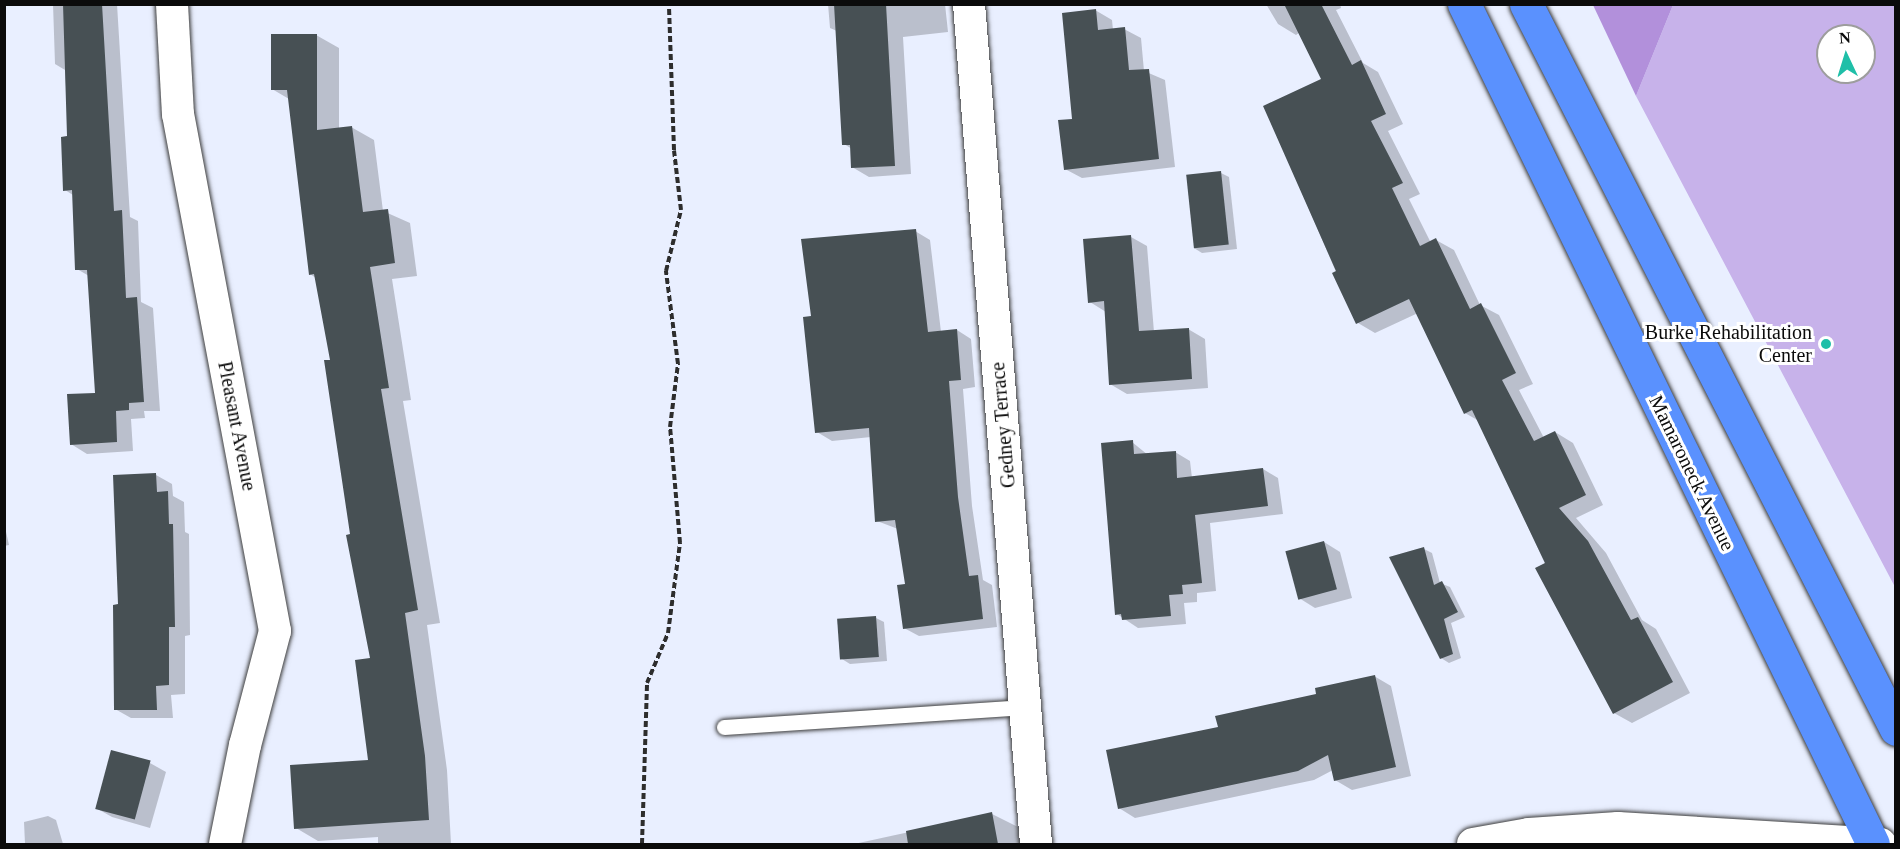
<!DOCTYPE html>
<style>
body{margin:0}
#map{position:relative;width:1900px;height:849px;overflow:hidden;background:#e9efff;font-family:Georgia,serif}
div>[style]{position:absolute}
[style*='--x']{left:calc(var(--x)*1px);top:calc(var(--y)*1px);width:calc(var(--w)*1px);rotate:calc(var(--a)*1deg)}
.green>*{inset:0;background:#c7b2ea}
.forest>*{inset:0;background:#b290db}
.shadow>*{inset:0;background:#0003}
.building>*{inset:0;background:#475054;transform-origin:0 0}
.path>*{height:4px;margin-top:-2px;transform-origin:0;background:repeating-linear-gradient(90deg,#2d2d2d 0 6px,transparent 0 9px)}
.roads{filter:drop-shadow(0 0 2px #3e3e3e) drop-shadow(0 0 2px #3e3e3e)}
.lane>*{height:15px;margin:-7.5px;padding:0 7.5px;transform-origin:7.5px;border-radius:7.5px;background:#fff}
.street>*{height:32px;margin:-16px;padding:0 16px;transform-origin:16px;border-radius:16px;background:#fff}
.primary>*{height:33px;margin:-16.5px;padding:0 16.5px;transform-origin:16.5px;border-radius:16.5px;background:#5a91fe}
.dots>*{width:16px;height:16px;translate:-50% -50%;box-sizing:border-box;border:3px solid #fff;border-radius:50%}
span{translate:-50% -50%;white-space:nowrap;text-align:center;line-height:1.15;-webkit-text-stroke:6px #fff;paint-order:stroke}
.poi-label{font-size:20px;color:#0b0b0b}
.right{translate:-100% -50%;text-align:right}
.street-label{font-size:20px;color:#0b0b0b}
.frame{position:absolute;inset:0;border:6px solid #0b0b0b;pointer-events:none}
.north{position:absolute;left:1816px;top:24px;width:60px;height:60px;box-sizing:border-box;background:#fff;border:2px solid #9d9d9d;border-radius:50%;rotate:356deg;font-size:16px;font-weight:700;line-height:24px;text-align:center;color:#0b0b0b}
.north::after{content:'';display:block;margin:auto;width:21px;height:27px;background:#1fbfa8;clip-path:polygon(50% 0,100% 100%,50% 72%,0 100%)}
</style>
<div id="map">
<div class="green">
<div style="clip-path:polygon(evenodd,1673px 5px,1895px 5px,1895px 587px,1636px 96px,1673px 5px,1828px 36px,1864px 36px,1864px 72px,1828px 72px,1828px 36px)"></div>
</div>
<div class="forest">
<div style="clip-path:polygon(1593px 5px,1673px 5px,1636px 96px)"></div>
</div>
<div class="shadow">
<div style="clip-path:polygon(53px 4px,117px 4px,130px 217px,138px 221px,141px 302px,153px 308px,160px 411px,144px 411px,145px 418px,131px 419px,133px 451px,87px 454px,71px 444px,97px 394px,89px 276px,77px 269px,73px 195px,65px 190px,69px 138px,65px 70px,55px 64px)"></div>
<div style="clip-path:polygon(828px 4px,945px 4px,948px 32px,903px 37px,911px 174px,869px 177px,852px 167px,852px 149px,844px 144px,837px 31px,830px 28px)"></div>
<div style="clip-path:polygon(1266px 4px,1340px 4px,1341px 8px,1336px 10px,1363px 63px,1378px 72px,1403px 124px,1388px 131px,1420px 194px,1409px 199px,1431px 243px,1436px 240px,1454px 250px,1480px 305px,1499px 315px,1533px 384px,1519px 390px,1544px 438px,1555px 432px,1573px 443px,1603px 505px,1576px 518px,1606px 553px,1642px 620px,1656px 629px,1690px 693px,1632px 723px,1614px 713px,1479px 421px,1465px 413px,1418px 313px,1375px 333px,1358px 323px,1265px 107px,1323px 80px,1300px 32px,1296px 35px,1278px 24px)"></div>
<div style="clip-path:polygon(1095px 10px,1112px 20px,1113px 30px,1124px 29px,1141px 38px,1144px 71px,1165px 80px,1175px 167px,1082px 178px,1065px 169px)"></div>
<div style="clip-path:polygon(316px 35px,339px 48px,339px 129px,351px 127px,374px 140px,383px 211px,410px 223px,417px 276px,392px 279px,411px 400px,403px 401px,440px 623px,427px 625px,447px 770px,451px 844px,378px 844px,378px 837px,318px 841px,296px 828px,370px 761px,372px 660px,331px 361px,316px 278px,310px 274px,289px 99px,272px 89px)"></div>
<div style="clip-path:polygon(1221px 173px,1229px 177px,1237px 249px,1202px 253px,1194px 248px)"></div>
<div style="clip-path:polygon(915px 231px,930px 240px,941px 332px,957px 330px,971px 339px,975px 387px,963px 389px,972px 506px,983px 580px,992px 585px,997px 627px,919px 636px,904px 628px,906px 585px,898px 529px,877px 521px,871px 437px,832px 441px,817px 432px,813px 317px)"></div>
<div style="clip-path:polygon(1131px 237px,1147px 246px,1154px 332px,1188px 329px,1205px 339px,1208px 388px,1127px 394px,1110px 384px,1106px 312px,1090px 302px)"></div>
<div style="clip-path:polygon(1132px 442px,1148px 455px,1175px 452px,1190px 461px,1192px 478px,1263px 469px,1278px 478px,1283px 514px,1210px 523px,1216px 591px,1197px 593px,1197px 602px,1184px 603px,1186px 624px,1138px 628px,1117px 614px)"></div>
<div style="clip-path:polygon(156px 475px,172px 484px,173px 496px,184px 502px,185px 532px,189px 534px,190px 635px,185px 636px,185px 694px,171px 695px,173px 718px,131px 718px,115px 709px,120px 606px)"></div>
<div style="clip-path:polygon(4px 523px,9px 545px,4px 546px)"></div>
<div style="clip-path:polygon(1324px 542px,1340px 552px,1352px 598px,1315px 608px,1299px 598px)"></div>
<div style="clip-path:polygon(1424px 549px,1432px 553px,1440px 583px,1450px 587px,1465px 617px,1451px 623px,1461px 658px,1449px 663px,1441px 658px)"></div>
<div style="clip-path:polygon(876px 618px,884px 622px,887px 661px,850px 664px,842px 659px)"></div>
<div style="clip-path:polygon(1374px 676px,1391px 686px,1411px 776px,1352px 790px,1335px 780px,1333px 770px,1314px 780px,1135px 818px,1119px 808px,1220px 729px)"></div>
<div style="clip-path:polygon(150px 763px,166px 772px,150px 828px,112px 817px,96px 808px)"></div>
<div style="clip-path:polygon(992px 814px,1040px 838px,1041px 844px,854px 844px)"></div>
<div style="clip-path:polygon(48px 816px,56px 820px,63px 844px,25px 844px,24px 822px)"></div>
</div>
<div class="building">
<div style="clip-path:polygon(63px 4px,102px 4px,114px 211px,122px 210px,126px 298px,137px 297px,144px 402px,129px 403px,129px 410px,116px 411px,117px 442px,70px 445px,67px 394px,95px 393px,87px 270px,75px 270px,72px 190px,63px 191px,61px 137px,67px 136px)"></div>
<div style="clip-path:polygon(834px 4px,886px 4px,895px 166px,851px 168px,850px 145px,842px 145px)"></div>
<div style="clip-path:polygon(1284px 4px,1321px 4px,1352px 65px,1361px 60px,1386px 114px,1371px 121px,1403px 183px,1392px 188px,1420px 246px,1436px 238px,1470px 309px,1481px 303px,1516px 373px,1502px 380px,1534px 441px,1555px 431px,1586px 495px,1559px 508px,1588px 541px,1631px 620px,1638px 617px,1673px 682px,1613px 714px,1535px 568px,1545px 563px,1472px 410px,1464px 414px,1409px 299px,1356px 324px,1332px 273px,1336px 271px,1263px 106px,1321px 79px)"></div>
<div style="clip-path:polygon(1096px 9px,1098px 30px,1125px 27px,1129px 70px,1149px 69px,1159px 159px,1064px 170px,1058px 120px,1072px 119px,1062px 13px)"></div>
<div style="clip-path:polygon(271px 34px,317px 34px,317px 130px,352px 126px,363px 212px,388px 209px,395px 263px,370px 267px,389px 388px,381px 389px,418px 610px,405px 613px,425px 756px,429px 820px,294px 829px,290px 765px,368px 760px,355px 660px,370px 658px,346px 535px,350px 534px,324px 360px,330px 360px,314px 274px,309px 275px,287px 90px,271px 90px)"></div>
<div style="left:1221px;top:171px;width:74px;height:35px;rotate:84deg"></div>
<div style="clip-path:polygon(916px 229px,928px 332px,957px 329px,961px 380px,949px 381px,958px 497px,969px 576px,978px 575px,983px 619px,903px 629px,897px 585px,905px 584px,895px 520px,875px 522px,869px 428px,815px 433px,803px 317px,811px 316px,801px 239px)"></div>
<div style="clip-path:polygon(1131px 235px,1139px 331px,1189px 328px,1192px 379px,1109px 385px,1104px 301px,1088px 303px,1083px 239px)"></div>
<div style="clip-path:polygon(1133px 440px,1134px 454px,1176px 451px,1177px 478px,1263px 468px,1268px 506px,1195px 515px,1202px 583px,1182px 585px,1183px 594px,1169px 595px,1171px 616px,1122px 620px,1121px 614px,1115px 615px,1101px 443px)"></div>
<div style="clip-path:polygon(156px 473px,157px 492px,168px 491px,169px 524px,173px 524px,175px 627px,169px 627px,169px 685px,156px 686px,157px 710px,114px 710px,113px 605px,118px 604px,113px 475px)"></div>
<div style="left:1324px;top:541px;width:50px;height:40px;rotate:75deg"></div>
<div style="clip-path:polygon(1424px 547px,1434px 585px,1442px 581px,1458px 612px,1444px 619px,1453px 654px,1440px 659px,1389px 557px)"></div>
<div style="left:876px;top:616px;width:41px;height:39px;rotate:86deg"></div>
<div style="clip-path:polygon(1375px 675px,1396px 767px,1334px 781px,1328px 755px,1298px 771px,1118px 809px,1106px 750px,1218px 727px,1215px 716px,1316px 694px,1315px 688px)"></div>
<div style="left:111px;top:750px;width:41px;height:61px;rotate:15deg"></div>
<div style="clip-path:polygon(992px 812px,998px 844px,908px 844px,906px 831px)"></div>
</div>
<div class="path">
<div style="--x:642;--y:844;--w:161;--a:-88.2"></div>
<div style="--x:647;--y:683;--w:54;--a:-67.2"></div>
<div style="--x:668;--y:633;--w:91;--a:-82.4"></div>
<div style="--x:680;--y:543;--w:116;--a:-94.9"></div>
<div style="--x:670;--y:427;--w:64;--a:-82.8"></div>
<div style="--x:678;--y:364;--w:94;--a:-97.4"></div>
<div style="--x:666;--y:271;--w:63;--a:-76.2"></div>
<div style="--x:681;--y:210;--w:60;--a:-96.7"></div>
<div style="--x:674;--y:150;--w:146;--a:-92"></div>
</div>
<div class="roads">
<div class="lane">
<div style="--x:724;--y:727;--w:302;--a:-3.8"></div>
</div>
<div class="street">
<div style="--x:172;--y:4;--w:110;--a:86.9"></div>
<div style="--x:178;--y:114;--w:526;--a:79.37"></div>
<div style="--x:275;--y:631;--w:118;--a:104.7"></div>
<div style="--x:245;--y:745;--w:101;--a:101.4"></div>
<div style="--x:969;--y:4;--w:843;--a:85.44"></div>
<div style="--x:1473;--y:844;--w:57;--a:-10.1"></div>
<div style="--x:1529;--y:834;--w:89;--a:-3.9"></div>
<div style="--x:1618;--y:828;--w:263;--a:3.5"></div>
</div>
<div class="primary">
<div style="--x:1464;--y:4;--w:934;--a:64.04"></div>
<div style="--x:1526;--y:4;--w:814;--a:62.96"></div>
</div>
</div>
<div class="dots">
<div style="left:1826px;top:344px;background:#1fbfa8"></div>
</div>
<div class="poi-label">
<span class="right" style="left:1812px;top:344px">Burke Rehabilitation<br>Center</span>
</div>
<div class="street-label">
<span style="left:1003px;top:425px;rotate:-95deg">Gedney Terrace</span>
<span style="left:237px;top:426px;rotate:79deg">Pleasant Avenue</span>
<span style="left:1692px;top:473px;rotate:64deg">Mamaroneck Avenue</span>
</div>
<div class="frame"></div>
<div class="north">N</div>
</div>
